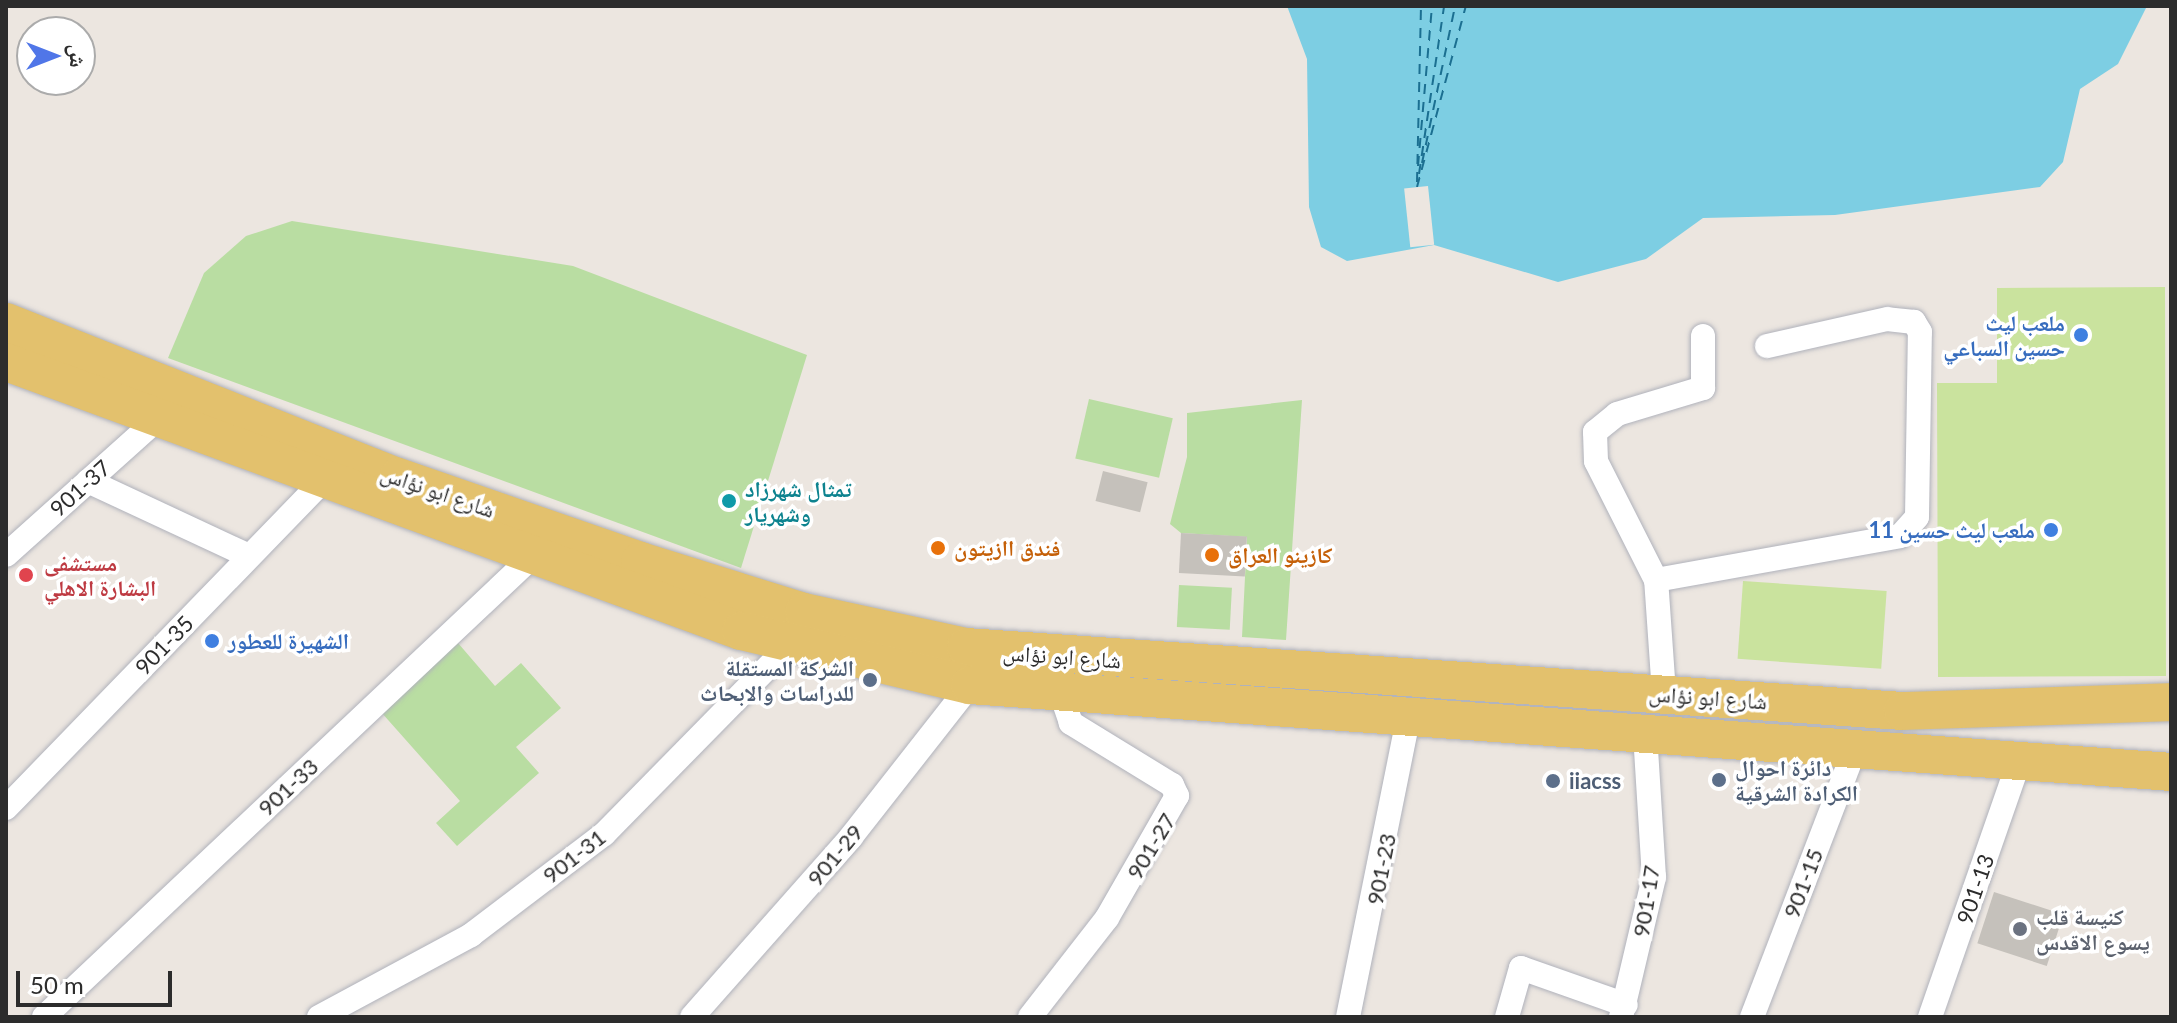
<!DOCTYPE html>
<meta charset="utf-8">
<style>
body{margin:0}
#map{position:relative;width:2177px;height:1023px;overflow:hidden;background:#ece6e0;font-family:Lato,"Noto Naskh Arabic",sans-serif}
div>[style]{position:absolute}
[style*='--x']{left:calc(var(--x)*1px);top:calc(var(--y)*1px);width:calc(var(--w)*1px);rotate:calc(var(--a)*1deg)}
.green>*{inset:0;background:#b9dda2;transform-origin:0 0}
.pitch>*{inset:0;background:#cae39e;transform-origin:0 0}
.water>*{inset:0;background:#7dcee3}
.pier>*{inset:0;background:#ece6e0;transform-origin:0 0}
.ferry>*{height:2px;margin-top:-1px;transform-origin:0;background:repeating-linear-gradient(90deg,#1b6f91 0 10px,transparent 0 18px)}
.building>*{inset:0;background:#c5c1bb;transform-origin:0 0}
.roads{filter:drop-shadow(0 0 2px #b0b2bb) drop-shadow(0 0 2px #b0b2bb)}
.street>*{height:24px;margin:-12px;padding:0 12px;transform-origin:12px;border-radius:12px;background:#fff}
.primary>*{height:38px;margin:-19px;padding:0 19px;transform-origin:19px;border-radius:19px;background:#e3c16d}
.dots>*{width:22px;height:22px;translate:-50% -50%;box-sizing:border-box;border:4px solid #fff;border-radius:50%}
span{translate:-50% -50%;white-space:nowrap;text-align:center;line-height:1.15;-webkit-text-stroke:7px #fff;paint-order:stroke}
.shop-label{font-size:22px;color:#366cbe;font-weight:700}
.right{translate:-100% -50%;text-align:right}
.left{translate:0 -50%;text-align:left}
.street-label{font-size:22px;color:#2c2c2c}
.culture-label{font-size:22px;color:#0d838f;font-weight:700}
.food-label{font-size:22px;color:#c56008;font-weight:700}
.health-label{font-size:22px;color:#be3a42;font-weight:700}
.service-label{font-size:22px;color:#4e5e75;font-weight:700}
.worship-label{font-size:22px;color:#5b616d;font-weight:700}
.frame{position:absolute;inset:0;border:8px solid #2c2c2c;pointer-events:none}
.north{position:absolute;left:16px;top:16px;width:80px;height:80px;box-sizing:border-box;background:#fff;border:2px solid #ababab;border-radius:50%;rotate:90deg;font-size:22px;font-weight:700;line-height:32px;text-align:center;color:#2c2c2c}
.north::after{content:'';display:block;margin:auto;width:28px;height:36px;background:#5076e8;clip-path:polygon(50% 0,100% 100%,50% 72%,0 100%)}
.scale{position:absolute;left:16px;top:971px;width:156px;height:36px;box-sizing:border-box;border:4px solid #2c2c2c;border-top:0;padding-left:10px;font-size:24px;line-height:28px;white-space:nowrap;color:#2c2c2c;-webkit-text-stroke:6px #fff;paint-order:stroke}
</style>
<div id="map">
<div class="green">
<div style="clip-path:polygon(292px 221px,573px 266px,807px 355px,741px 568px,168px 358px,204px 273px,246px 236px)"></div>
<div style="left:1089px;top:399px;width:86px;height:61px;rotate:13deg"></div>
<div style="clip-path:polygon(1302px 400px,1286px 640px,1242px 637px,1247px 537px,1181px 533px,1170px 524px,1187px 457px,1187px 413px)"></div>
<div style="left:1179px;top:585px;width:53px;height:42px;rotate:3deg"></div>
<div style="clip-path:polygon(458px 643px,495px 686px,521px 663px,561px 708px,516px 747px,539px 773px,457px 846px,436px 823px,460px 801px,381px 712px)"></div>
</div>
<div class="pitch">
<div style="clip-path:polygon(2165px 287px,2166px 676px,1938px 677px,1937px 383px,1997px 383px,1997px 288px)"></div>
<div style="left:1743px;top:581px;width:144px;height:78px;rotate:4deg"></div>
</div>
<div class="water">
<div style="clip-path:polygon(1287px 6px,2147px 6px,2118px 64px,2080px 89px,2063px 162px,2040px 187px,1835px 215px,1703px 218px,1646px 259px,1558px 282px,1434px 245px,1347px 261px,1321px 247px,1309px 207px,1307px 59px)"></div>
</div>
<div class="pier">
<div style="left:1428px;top:186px;width:59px;height:24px;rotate:84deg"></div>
</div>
<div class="ferry">
<div style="--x:1422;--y:163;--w:160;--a:-78.1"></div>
<div style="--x:1418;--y:166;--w:161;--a:-85"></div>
<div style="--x:1419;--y:174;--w:170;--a:-81.5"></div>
<div style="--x:1417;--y:182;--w:176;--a:-88.7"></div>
<div style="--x:1417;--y:187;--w:188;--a:-74.9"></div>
</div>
<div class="building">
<div style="left:1103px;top:471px;width:46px;height:31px;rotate:14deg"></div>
<div style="left:1181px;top:533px;width:66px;height:40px;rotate:3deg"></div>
<div style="left:1994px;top:892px;width:73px;height:54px;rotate:18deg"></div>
</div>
<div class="roads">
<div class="street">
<div style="--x:88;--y:481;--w:178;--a:25"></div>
<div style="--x:6;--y:555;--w:199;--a:-41.9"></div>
<div style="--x:1656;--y:580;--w:248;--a:-10.2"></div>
<div style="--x:1900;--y:536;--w:25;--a:-48"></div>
<div style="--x:1917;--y:517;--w:185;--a:-89.1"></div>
<div style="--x:1920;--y:332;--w:12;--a:-121"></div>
<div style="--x:1914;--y:322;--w:27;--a:-174"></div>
<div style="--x:1887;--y:319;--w:123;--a:167.3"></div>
<div style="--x:1664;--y:693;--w:113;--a:-94"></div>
<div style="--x:1656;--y:580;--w:133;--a:-116.8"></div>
<div style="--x:1596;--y:461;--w:29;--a:-92"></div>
<div style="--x:1595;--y:432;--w:28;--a:-39"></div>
<div style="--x:1617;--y:414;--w:90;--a:-16.8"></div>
<div style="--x:1703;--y:388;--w:52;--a:-90"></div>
<div style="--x:6;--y:808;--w:454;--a:-45.9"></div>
<div style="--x:44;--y:1017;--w:671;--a:-43.31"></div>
<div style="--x:319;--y:1017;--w:173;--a:-28.3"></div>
<div style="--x:471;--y:935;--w:167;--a:-37.2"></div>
<div style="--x:604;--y:834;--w:265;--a:-45.5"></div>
<div style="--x:692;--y:1017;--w:240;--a:-48.5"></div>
<div style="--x:851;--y:837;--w:193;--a:-51.9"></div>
<div style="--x:1030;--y:1017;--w:125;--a:-52.1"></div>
<div style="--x:1107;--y:918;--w:141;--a:-60.2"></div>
<div style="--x:1177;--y:796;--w:12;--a:-114"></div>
<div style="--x:1172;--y:785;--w:119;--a:-148.5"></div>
<div style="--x:1071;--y:723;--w:46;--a:-108.8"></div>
<div style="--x:1348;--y:1017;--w:304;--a:-78.6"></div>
<div style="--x:1507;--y:1017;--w:51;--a:-74.1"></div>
<div style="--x:1521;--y:968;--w:111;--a:19.4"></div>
<div style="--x:1621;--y:1017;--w:144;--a:-76.7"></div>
<div style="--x:1654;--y:877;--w:142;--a:-93.6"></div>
<div style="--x:1752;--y:1017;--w:287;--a:-69"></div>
<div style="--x:1930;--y:1017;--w:271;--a:-70.8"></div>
</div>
<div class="primary">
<div style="--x:6;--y:322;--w:422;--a:21.6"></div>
<div style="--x:398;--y:477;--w:256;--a:19.1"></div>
<div style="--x:640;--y:561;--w:172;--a:17.3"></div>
<div style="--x:804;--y:612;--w:166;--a:12.2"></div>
<div style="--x:966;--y:647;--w:939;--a:3.91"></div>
<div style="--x:1903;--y:711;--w:268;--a:-1.9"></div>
<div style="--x:6;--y:362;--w:783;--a:20.1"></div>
<div style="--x:741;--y:631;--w:235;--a:13.3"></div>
<div style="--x:970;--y:685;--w:1204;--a:4.14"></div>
</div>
</div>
<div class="dots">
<div style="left:2081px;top:335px;background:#3f7fe0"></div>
<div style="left:729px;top:501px;background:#0f9aa8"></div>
<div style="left:2051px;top:530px;background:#3f7fe0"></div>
<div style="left:938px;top:548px;background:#e8710a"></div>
<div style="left:1212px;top:555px;background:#e8710a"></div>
<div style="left:26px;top:575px;background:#e0444e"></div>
<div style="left:212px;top:641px;background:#3f7fe0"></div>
<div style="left:870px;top:680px;background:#5c6f8a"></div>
<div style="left:1719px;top:780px;background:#5c6f8a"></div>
<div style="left:1553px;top:781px;background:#5c6f8a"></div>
<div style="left:2020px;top:929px;background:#6b7280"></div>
</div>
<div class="shop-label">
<span class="right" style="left:2065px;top:335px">ملعب ليث<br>حسين السباعي</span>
<span class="right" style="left:2035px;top:530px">ملعب ليث حسين 11</span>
<span class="left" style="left:228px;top:641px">الشهيرة للعطور</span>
</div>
<div class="street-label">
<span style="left:80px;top:488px;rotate:-42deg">901-37</span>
<span style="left:438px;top:491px;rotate:19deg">شارع ابو نؤاس</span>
<span style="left:164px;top:645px;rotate:-46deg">901-35</span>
<span style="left:1062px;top:656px;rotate:4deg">شارع ابو نؤاس</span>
<span style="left:1708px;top:697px;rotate:4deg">شارع ابو نؤاس</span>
<span style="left:288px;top:787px;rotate:-43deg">901-33</span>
<span style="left:1151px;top:846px;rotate:-59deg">901-27</span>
<span style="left:835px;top:855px;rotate:-50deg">901-29</span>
<span style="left:574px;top:856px;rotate:-38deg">901-31</span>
<span style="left:1381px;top:869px;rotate:-79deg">901-23</span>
<span style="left:1803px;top:883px;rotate:-69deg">901-15</span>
<span style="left:1975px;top:889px;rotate:-71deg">901-13</span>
<span style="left:1646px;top:901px;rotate:-81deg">901-17</span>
</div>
<div class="culture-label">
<span class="left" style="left:745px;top:501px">تمثال شهرزاد<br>وشهريار</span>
</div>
<div class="food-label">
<span class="left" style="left:954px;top:548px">فندق اازيتون</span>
<span class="left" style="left:1228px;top:555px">كازينو العراق</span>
</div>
<div class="health-label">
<span class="left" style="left:44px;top:575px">مستشفى<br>البشارة الاهلي</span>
</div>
<div class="service-label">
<span class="right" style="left:854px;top:680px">الشركة المستقلة<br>للدراسات والابحاث</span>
<span class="left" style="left:1735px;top:780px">دائرة احوال<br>الكرادة الشرقية</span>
<span class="left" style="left:1569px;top:781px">iiacss</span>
</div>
<div class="worship-label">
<span class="left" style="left:2036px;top:929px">كنيسة قلب<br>يسوع الاقدس</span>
</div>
<div class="frame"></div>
<div class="north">ش</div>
<div class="scale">50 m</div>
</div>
